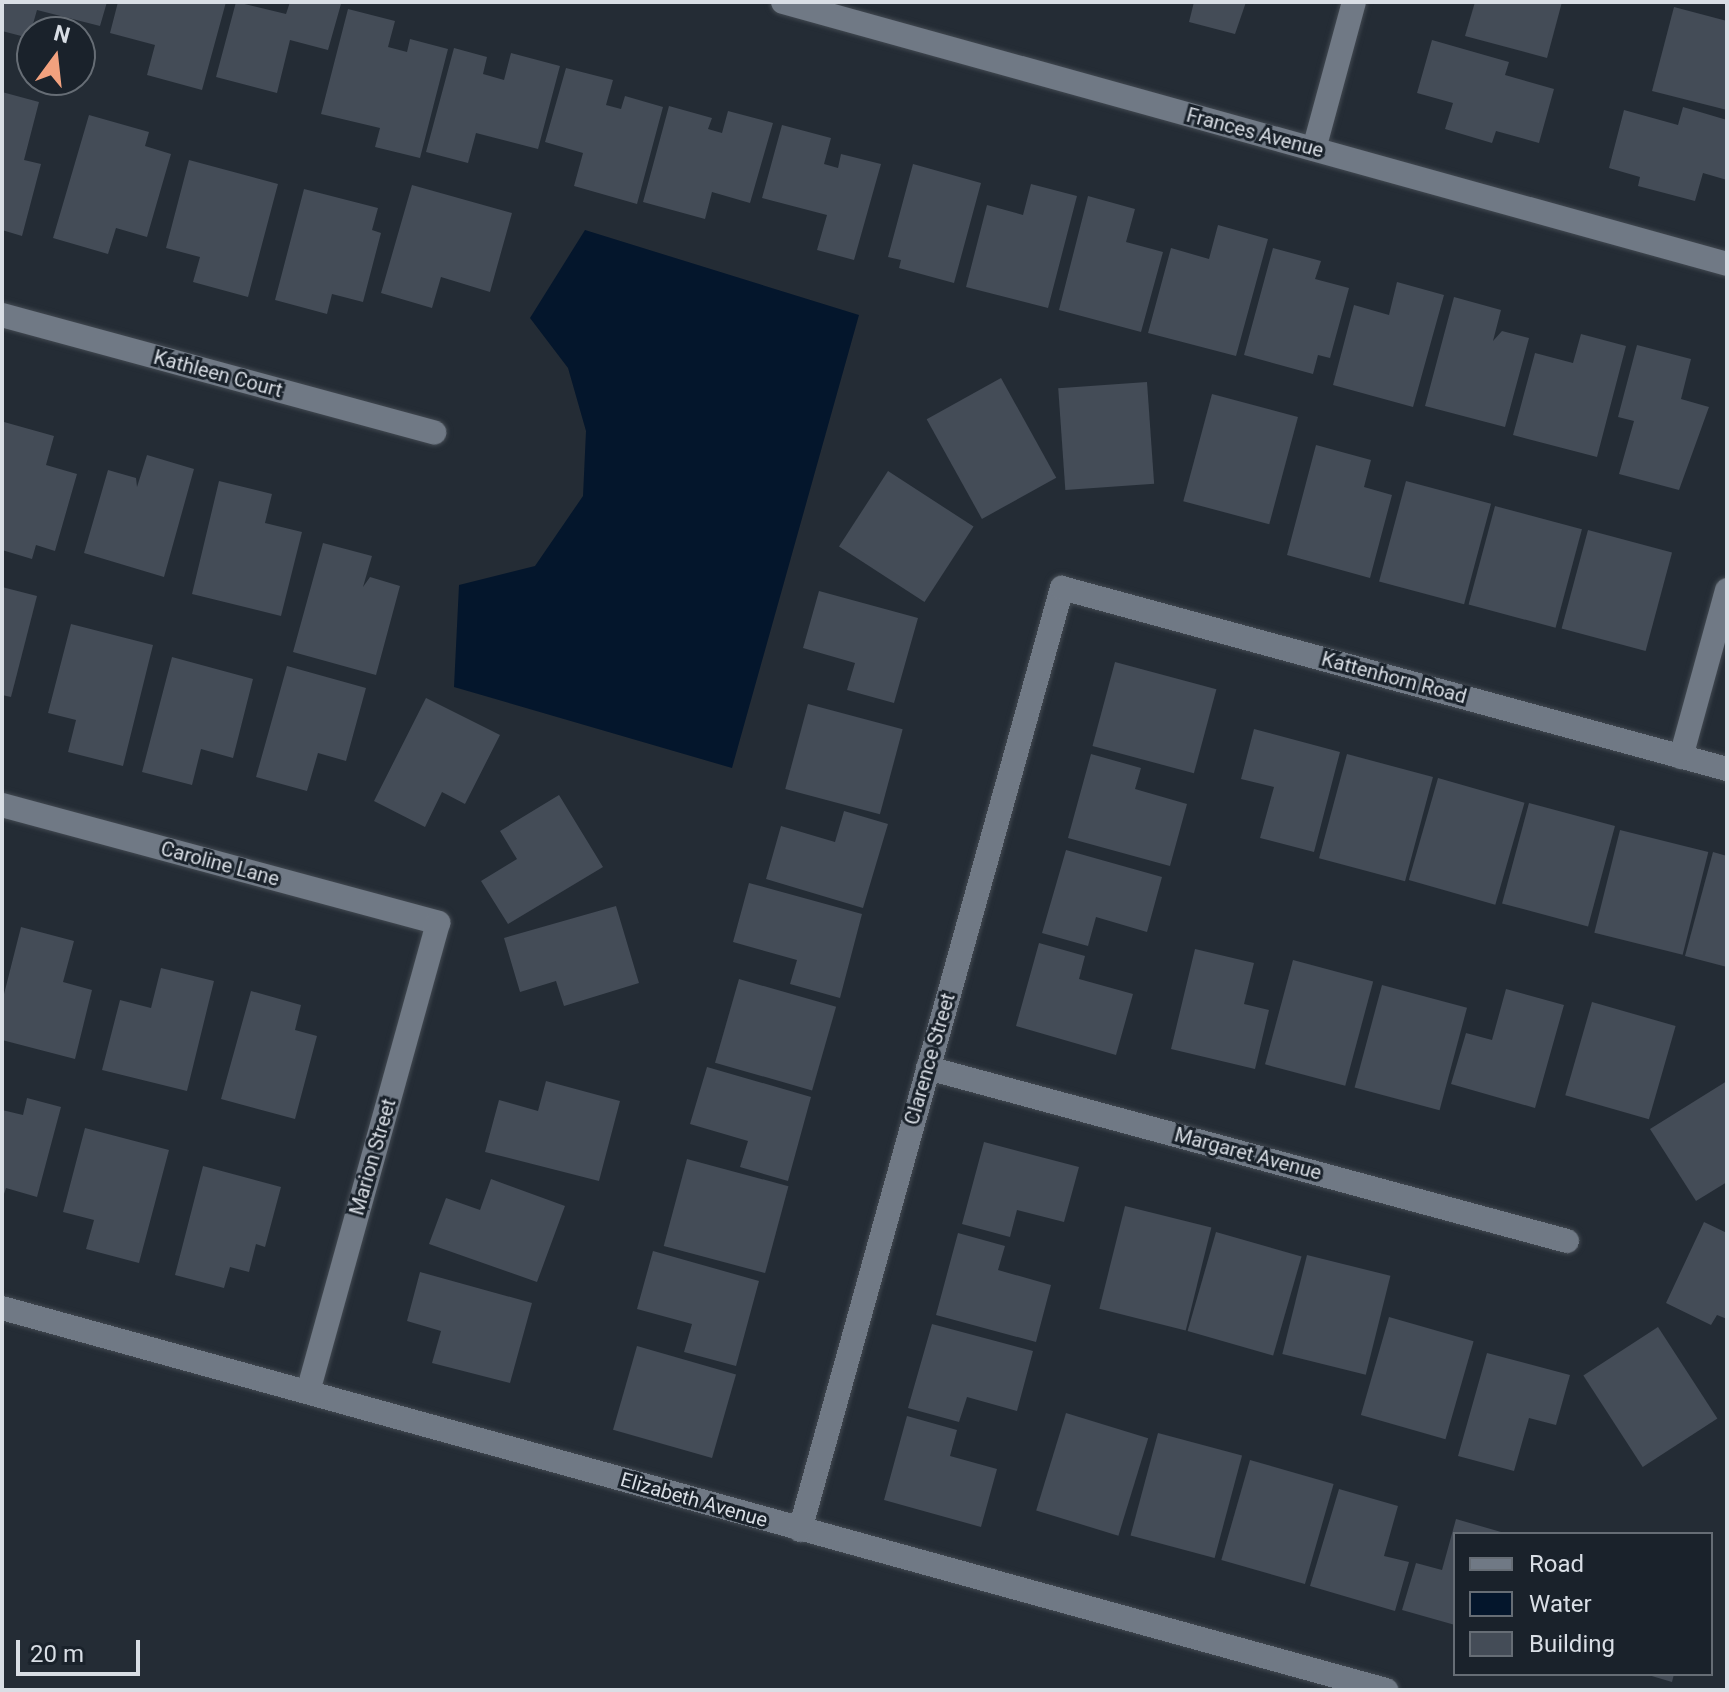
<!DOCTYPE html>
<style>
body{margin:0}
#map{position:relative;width:1729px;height:1692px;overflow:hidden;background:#242c35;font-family:Roboto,sans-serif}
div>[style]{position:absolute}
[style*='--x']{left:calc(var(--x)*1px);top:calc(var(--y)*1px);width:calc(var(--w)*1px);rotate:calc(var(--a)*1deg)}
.water>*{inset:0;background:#04162c}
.building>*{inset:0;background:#444c57;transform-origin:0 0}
.roads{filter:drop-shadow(0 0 2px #424951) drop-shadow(0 0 2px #424951)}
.minor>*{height:24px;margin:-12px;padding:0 12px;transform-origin:12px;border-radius:12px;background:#707985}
span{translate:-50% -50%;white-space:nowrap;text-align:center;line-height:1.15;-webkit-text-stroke:6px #1a222b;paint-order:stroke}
.street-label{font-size:20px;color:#d9dee5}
.frame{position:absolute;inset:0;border:4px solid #d9dee5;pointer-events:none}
.legend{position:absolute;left:1453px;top:1532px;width:260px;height:144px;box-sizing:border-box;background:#1a222b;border:2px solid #666d75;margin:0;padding:10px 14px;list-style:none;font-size:24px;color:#d9dee5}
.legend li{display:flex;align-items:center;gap:16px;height:40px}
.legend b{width:40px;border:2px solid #666d75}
.north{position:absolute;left:16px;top:16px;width:80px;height:80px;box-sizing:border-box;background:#1a222b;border:2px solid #666d75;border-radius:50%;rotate:15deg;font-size:22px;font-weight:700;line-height:32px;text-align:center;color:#d9dee5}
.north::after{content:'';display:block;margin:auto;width:28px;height:36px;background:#f2a17e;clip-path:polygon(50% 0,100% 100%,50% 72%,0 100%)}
.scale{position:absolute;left:16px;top:1640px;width:124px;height:36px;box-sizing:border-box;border:4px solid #d9dee5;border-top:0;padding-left:10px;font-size:24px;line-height:28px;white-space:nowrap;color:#d9dee5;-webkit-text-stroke:6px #1a222b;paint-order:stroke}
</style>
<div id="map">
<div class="water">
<div style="clip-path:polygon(585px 230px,859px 315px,732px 768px,454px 687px,459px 585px,535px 566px,583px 496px,586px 431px,568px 368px,530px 318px)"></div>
</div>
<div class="building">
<div style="clip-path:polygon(2px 2px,107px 2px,100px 26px,37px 10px,29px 38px,2px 31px)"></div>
<div style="clip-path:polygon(118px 2px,226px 2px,202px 90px,147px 75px,155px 45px,110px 33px)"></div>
<div style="clip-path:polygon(236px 2px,286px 14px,290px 2px,341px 4px,328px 50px,290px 40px,277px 93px,216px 77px)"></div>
<div style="clip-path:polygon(1194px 2px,1246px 2px,1235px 34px,1189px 22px)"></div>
<div style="clip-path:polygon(1475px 2px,1562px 2px,1547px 58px,1465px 36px)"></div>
<div style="clip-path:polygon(1674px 7px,1727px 21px,1727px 110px,1652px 91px)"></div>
<div style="clip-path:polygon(348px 9px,395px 21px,388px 47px,407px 52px,410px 39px,448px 49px,420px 158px,375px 147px,380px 128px,321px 114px)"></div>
<div style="clip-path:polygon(1432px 40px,1509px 62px,1505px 75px,1554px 89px,1539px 143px,1496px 131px,1492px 143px,1445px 129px,1453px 103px,1417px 93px)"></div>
<div style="clip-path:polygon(454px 48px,487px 57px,483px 74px,504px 80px,511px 53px,560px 66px,538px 149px,476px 133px,468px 163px,426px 152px)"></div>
<div style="clip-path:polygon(566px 68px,613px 80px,606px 105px,621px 109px,625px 96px,663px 107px,637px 204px,574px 186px,583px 153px,545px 142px)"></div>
<div style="clip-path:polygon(2px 92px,39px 102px,24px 160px,41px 164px,22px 236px,2px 230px)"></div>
<div style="clip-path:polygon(669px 106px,712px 118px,708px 129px,722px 133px,728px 111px,773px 123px,750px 203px,712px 192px,705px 219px,643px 202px)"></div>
<div style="clip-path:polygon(1683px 107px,1727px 120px,1727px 180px,1703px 173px,1695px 201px,1638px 186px,1640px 177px,1609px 168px,1624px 110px,1678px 125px)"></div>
<div style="clip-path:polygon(89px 115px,149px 132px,145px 146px,171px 154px,147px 237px,116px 228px,108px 254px,53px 238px)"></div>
<div style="clip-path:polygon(782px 125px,831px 138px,824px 164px,838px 168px,841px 154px,881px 164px,854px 260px,817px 250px,827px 215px,762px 198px)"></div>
<div style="clip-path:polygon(189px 160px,278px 184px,248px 297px,193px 282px,200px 257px,166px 248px)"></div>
<div style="clip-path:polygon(913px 164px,981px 183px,954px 283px,899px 268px,901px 260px,888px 257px)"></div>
<div style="clip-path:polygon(1031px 184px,1077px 196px,1048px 308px,966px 287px,987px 205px,1023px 215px)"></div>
<div style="clip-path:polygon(412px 185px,512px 213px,490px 292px,441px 277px,432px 308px,381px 293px)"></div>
<div style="clip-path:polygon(304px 189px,378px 208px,372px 230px,381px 233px,363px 302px,332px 294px,327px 314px,275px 300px)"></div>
<div style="clip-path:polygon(1088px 196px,1135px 209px,1126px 242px,1163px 252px,1141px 332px,1059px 310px)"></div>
<div style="clip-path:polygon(1218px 225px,1268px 239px,1236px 356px,1148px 333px,1171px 248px,1209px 259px)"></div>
<div style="clip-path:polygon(1273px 248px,1321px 261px,1315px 279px,1349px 288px,1330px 358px,1318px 355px,1313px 374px,1244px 355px)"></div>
<div style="clip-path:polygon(1397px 282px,1444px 295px,1413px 407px,1333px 385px,1354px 305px,1389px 315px)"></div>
<div style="clip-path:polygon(1454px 297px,1501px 310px,1493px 341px,1502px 331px,1529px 338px,1505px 427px,1425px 406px)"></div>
<div style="clip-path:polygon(1581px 334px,1626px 346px,1597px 457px,1513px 435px,1535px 353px,1573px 363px)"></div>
<div style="clip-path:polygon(1637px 345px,1691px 359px,1681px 399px,1709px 407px,1679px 490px,1619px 474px,1634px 421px,1618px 417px)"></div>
<div style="left:1001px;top:378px;width:114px;height:85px;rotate:61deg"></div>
<div style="left:1147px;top:382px;width:102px;height:89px;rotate:86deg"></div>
<div style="left:1212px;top:394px;width:89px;height:111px;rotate:15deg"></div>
<div style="clip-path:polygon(4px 422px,54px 436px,46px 465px,77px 474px,55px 551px,36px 545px,32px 559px,2px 550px)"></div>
<div style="clip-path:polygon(1316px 445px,1371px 460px,1364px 487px,1392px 495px,1370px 578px,1287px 555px)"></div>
<div style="clip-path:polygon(147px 455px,194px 469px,164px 577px,84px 553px,108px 470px,136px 478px,137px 487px)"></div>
<div style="left:888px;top:471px;width:102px;height:90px;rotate:33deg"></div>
<div style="clip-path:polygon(219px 481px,272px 494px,265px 523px,302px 532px,281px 616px,192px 594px)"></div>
<div style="left:1406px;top:481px;width:88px;height:104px;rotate:15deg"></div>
<div style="left:1495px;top:506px;width:90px;height:102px;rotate:15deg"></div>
<div style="left:1588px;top:530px;width:87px;height:102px;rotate:15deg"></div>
<div style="clip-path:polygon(323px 543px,372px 556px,363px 587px,370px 577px,400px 586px,376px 675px,293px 652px)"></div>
<div style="clip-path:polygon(2px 587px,37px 596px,11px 697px,2px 695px)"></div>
<div style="clip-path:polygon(819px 591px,918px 618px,894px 703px,847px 690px,855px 663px,803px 648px)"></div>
<div style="clip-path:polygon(71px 624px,153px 645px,123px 766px,68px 752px,76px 720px,48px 713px)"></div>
<div style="clip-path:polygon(172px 657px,253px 679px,233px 758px,201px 749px,192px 785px,142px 772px)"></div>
<div style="left:1115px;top:662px;width:105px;height:87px;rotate:15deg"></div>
<div style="clip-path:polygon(287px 666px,366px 688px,346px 761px,318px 753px,307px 791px,256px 777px)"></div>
<div style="clip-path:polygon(426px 698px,500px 735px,465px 804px,442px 792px,425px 827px,374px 801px)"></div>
<div style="left:808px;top:704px;width:98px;height:88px;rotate:15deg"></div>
<div style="clip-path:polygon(1254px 729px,1340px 752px,1314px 852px,1260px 838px,1274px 787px,1241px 779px)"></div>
<div style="clip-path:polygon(1091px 754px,1141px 768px,1135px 789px,1187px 804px,1170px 866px,1068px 838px)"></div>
<div style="left:1347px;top:754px;width:89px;height:108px;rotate:15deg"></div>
<div style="left:1438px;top:778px;width:90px;height:106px;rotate:16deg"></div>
<div style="clip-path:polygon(559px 795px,603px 867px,508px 924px,481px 881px,517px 859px,500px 831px)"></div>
<div style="left:1529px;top:803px;width:89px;height:104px;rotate:15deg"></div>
<div style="clip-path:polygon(844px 811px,888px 824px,863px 908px,766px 879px,781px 826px,835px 842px)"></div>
<div style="left:1620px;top:830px;width:91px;height:106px;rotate:14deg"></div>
<div style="clip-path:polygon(1066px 850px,1162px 877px,1147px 932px,1096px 917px,1088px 946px,1042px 933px)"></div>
<div style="clip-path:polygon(1713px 852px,1727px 856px,1727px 967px,1685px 956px)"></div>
<div style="clip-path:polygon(749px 883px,862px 914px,840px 998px,790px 984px,797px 960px,733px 942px)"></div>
<div style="clip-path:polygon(616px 906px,639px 983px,564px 1006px,556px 981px,520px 992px,504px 938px)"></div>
<div style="clip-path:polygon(21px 927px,74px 941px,63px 982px,92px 990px,75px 1059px,2px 1040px,2px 1002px)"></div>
<div style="clip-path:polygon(1039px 943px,1085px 956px,1079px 979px,1133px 994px,1116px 1055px,1016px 1026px)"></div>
<div style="clip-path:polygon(1195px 949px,1254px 963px,1244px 1004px,1269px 1010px,1255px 1069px,1171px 1049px)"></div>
<div style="left:1293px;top:960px;width:83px;height:108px;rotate:15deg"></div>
<div style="clip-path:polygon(161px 968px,214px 981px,187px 1091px,102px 1070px,120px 1000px,151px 1008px)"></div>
<div style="left:739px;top:979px;width:101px;height:87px;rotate:16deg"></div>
<div style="left:1382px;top:985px;width:88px;height:106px;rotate:15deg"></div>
<div style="clip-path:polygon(1506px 989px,1564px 1005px,1535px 1108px,1451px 1084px,1466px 1033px,1492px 1040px)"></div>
<div style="clip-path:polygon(251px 991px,301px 1005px,295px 1030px,317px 1036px,295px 1119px,221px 1099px)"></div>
<div style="left:1592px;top:1002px;width:87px;height:97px;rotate:16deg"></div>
<div style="clip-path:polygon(707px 1067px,811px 1097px,788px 1181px,740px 1167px,748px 1141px,690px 1124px)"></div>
<div style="clip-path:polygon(546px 1081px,620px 1101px,599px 1181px,485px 1152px,499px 1100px,538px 1111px)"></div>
<div style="clip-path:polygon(1727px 1081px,1727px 1182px,1696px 1201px,1650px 1129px)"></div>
<div style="clip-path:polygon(27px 1098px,61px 1107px,37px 1197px,6px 1188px,2px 1200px,2px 1110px,23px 1115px)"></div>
<div style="clip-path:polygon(85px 1128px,169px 1150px,139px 1263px,86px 1249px,94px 1220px,63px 1212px)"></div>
<div style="clip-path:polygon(984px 1142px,1079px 1167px,1064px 1222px,1017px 1210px,1010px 1237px,962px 1224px)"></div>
<div style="left:687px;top:1159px;width:105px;height:90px;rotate:15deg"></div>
<div style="clip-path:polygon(203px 1166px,281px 1187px,265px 1247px,256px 1244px,249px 1272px,230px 1267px,224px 1288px,175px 1275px)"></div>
<div style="clip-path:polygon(491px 1179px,565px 1206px,537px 1282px,429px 1244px,446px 1198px,480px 1210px)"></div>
<div style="left:1125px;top:1206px;width:89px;height:106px;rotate:14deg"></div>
<div style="clip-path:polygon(1704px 1222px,1727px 1233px,1727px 1319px,1717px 1315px,1711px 1325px,1666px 1303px)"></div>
<div style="left:1216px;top:1232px;width:89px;height:103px;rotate:16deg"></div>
<div style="clip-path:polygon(958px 1233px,1005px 1246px,998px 1270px,1051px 1285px,1036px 1342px,936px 1315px)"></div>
<div style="clip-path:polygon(653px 1251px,759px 1281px,736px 1366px,684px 1352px,692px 1324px,637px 1309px)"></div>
<div style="left:1307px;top:1255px;width:86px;height:102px;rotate:14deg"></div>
<div style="clip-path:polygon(420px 1272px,532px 1303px,510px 1383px,432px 1363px,441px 1331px,407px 1321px)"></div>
<div style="left:1389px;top:1317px;width:88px;height:102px;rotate:16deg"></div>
<div style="clip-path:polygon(932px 1324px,1033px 1351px,1017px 1411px,967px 1397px,959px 1422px,908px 1408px)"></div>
<div style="left:1658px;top:1327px;width:109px;height:89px;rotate:57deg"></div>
<div style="left:637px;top:1346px;width:103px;height:87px;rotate:16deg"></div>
<div style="clip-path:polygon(1487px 1353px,1570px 1375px,1556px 1425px,1529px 1418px,1514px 1471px,1458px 1456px)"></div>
<div style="left:1066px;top:1413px;width:86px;height:102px;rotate:17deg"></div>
<div style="clip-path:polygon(907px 1416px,957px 1430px,950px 1456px,997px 1469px,981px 1527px,884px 1500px)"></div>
<div style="left:1158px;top:1433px;width:87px;height:106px;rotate:15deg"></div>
<div style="left:1250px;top:1460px;width:87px;height:104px;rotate:16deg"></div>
<div style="clip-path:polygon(1339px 1489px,1398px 1506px,1384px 1556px,1409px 1562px,1395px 1611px,1310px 1586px)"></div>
<div style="clip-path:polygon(1456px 1519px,1508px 1534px,1455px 1534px,1455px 1625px,1402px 1610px,1416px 1563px,1442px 1570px)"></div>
<div style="clip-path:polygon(1645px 1674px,1674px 1674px,1672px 1682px)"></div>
</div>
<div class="roads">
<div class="minor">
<div style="--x:783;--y:2;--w:980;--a:15.51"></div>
<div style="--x:1314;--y:149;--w:152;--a:-74.8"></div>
<div style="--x:2;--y:315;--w:448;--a:15.2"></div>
<div style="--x:1681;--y:757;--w:173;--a:-74.6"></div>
<div style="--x:2;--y:805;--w:452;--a:15.1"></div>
<div style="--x:438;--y:923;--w:486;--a:105.5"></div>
<div style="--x:928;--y:1068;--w:662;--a:15.15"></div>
<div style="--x:2;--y:1308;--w:1436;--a:15.43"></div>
<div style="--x:800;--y:1530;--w:978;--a:-74.46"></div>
<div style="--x:1062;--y:588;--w:689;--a:15.23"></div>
</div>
</div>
<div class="street-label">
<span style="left:1255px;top:133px;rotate:15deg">Frances Avenue</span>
<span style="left:218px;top:374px;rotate:15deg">Kathleen Court</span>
<span style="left:1394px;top:678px;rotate:15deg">Kattenhorn Road</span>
<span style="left:220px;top:864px;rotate:15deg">Caroline Lane</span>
<span style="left:930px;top:1059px;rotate:-74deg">Clarence Street</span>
<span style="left:1248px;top:1154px;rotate:15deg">Margaret Avenue</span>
<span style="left:373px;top:1157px;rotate:-74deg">Marion Street</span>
<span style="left:694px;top:1500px;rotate:16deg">Elizabeth Avenue</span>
</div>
<div class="frame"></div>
<ul class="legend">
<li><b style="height:10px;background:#707985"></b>Road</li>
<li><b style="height:22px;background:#04162c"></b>Water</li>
<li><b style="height:22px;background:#444c57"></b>Building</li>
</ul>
<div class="north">N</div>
<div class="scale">20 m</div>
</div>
